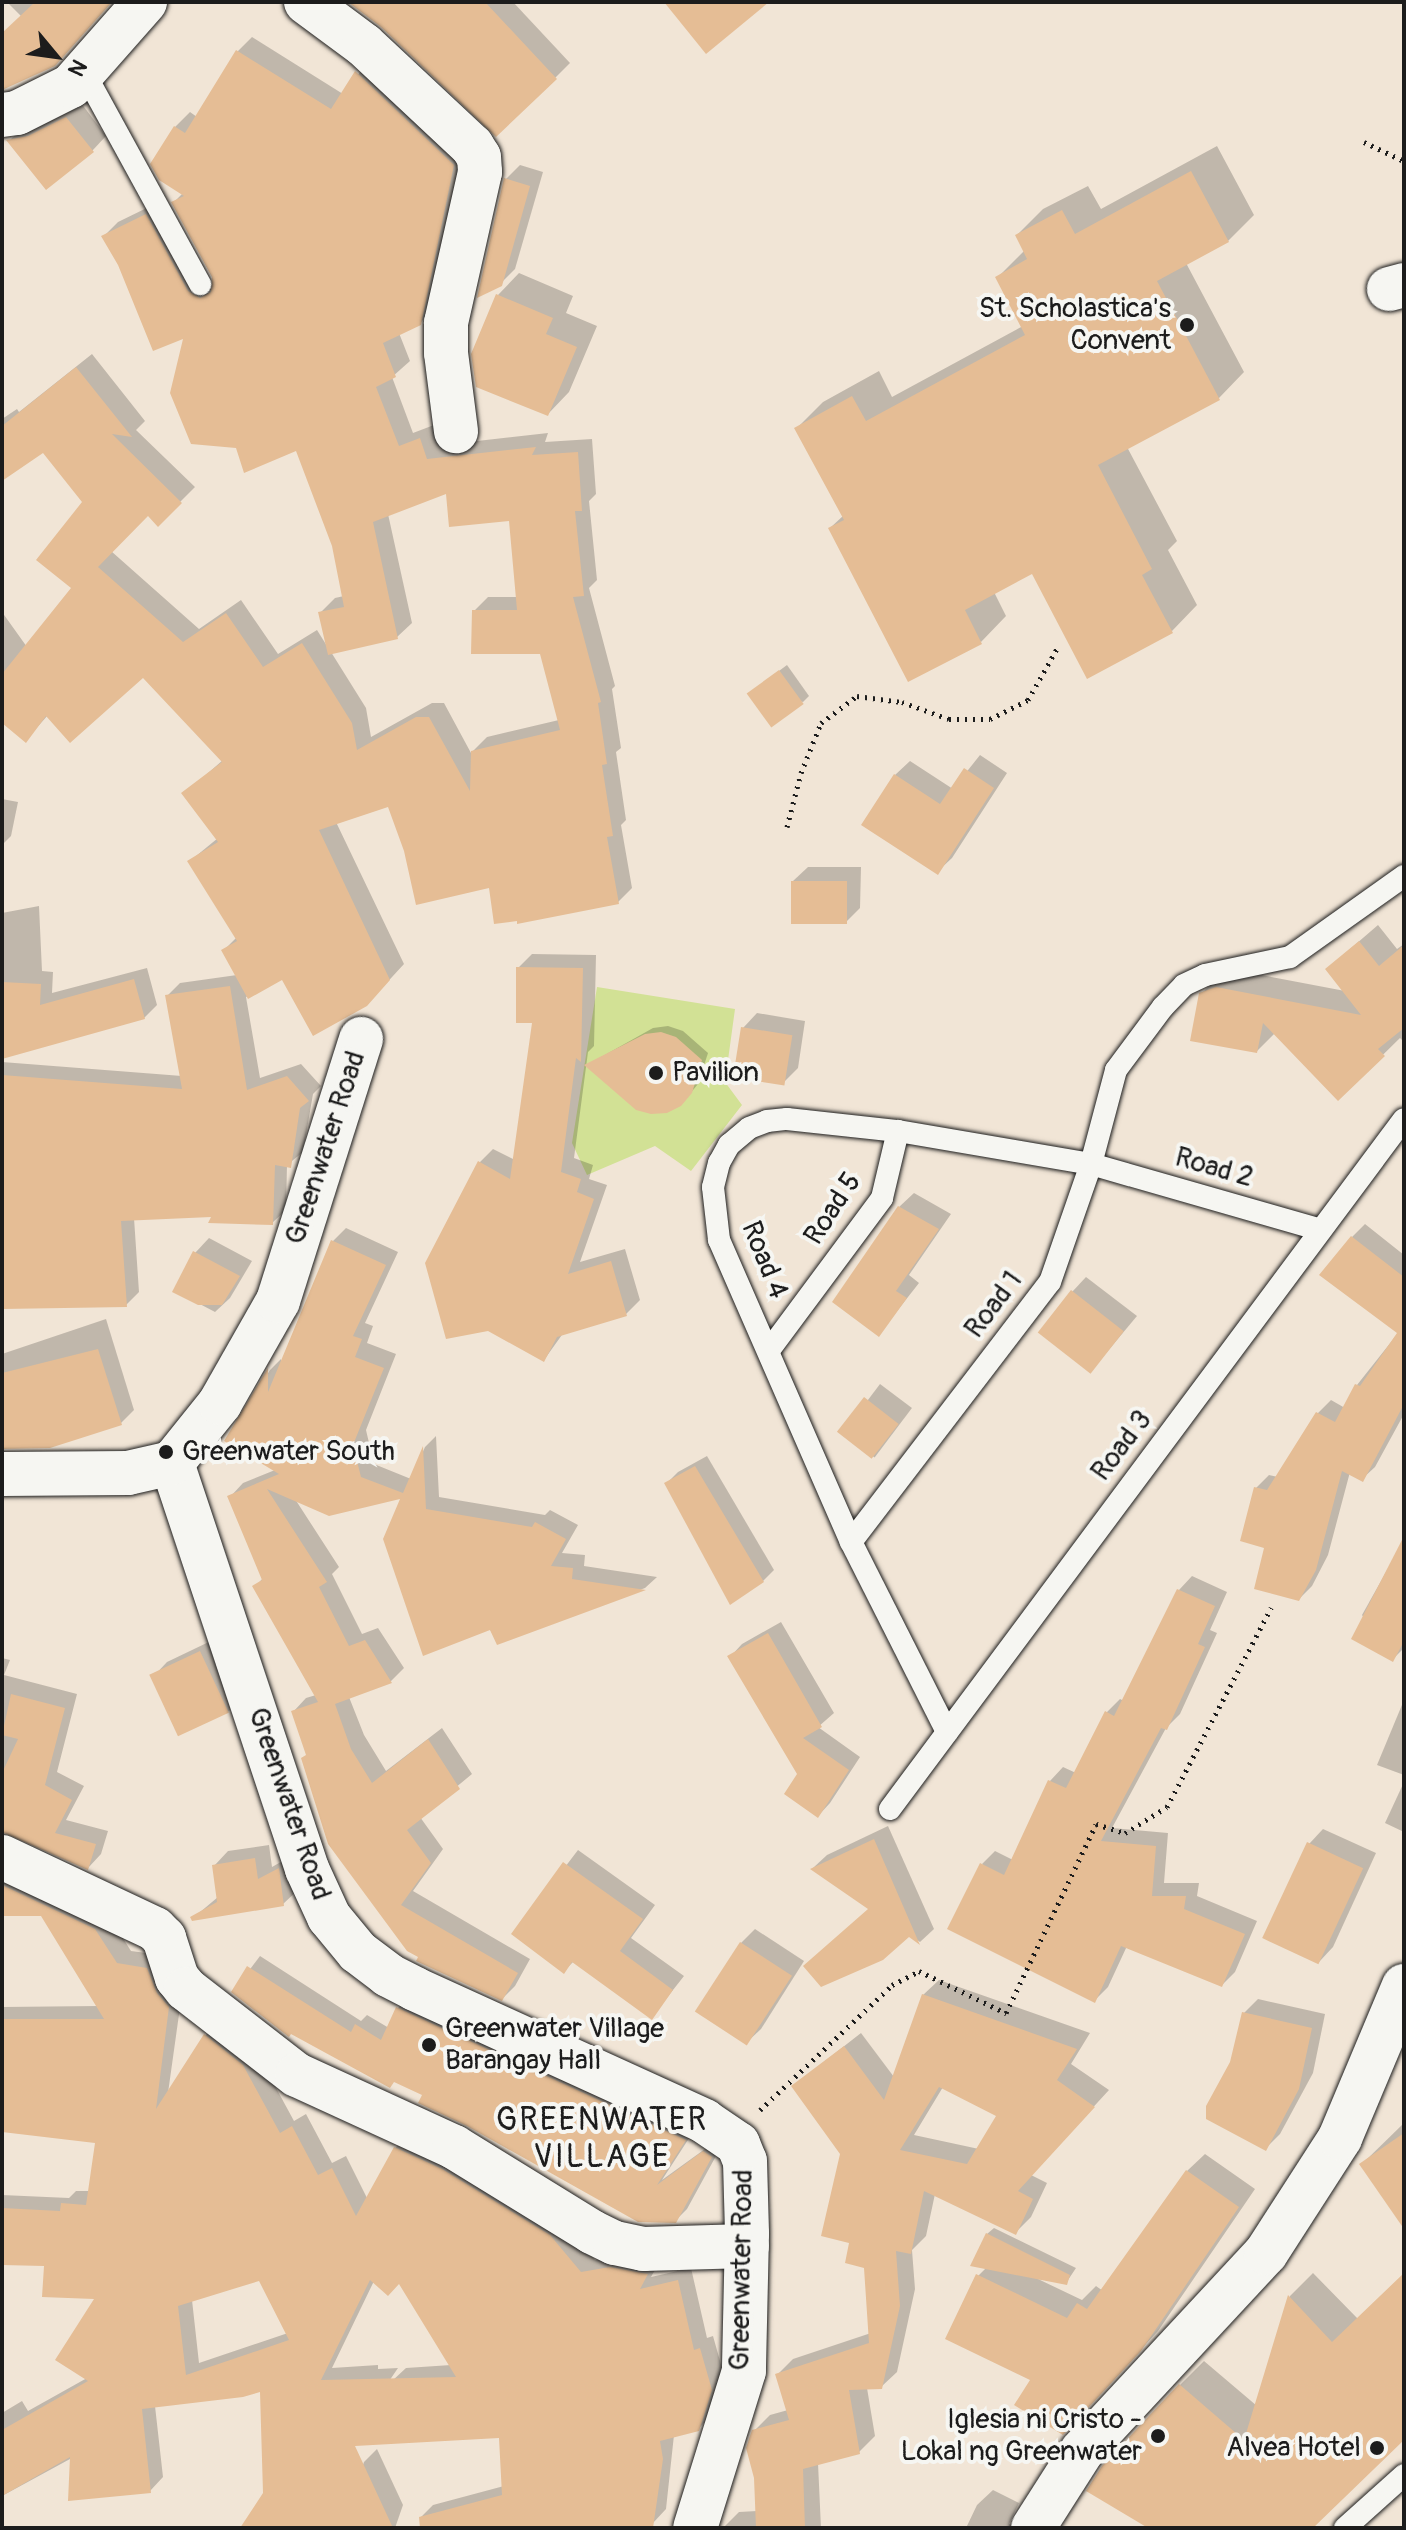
<!DOCTYPE html>
<style>
body{margin:0}
#map{position:relative;width:1406px;height:2530px;overflow:hidden;background:#f1e5d6;font-family:Pangolin,sans-serif}
div>[style]{position:absolute}
[style*='--x']{left:calc(var(--x)*1px);top:calc(var(--y)*1px);width:calc(var(--w)*1px);rotate:calc(var(--a)*1deg)}
.green>*{inset:0;background:#d2e195}
.shadow>*{inset:0;background:#0003;transform-origin:0 0}
.building>*{inset:0;background:#e5bd95;transform-origin:0 0}
.path>*{height:5px;margin-top:-2.5px;transform-origin:0;background:repeating-linear-gradient(90deg,#1c1c1c 0 2px,transparent 0 8px)}
.roads{filter:drop-shadow(0 0 2px #1c1c1c) drop-shadow(0 0 2px #1c1c1c)}
.service>*{height:22px;margin:-11px;padding:0 11px;transform-origin:11px;border-radius:11px;background:#f6f6f2}
.minor>*{height:44px;margin:-22px;padding:0 22px;transform-origin:22px;border-radius:22px;background:#f6f6f2}
.tertiary>*{height:44px;margin:-22px;padding:0 22px;transform-origin:22px;border-radius:22px;background:#f6f6f2}
.dots>*{width:22px;height:22px;translate:-50% -50%;box-sizing:border-box;border:4px solid #f6f6f2;border-radius:50%}
span{translate:-50% -50%;white-space:nowrap;text-align:center;line-height:1.15;-webkit-text-stroke:8px #f6f6f2;paint-order:stroke}
.poi-label{font-size:28px;color:#1c1c1c}
.right{translate:-100% -50%;text-align:right}
.left{translate:0 -50%;text-align:left}
.street-label{font-size:28px;color:#1c1c1c}
.quarter-label{font-size:32px;color:#1c1c1c;letter-spacing:2px}
.frame{position:absolute;inset:0;border:4px solid #1c1c1c;pointer-events:none}
.north{position:absolute;left:16px;top:16px;width:80px;height:80px;-webkit-text-stroke:6px #f6f6f2;paint-order:stroke;rotate:119deg;font-size:22px;font-weight:700;line-height:32px;text-align:center;color:#1c1c1c}
.north::after{content:'';display:block;margin:auto;width:28px;height:36px;background:#1c1c1c;clip-path:polygon(50% 0,100% 100%,50% 72%,0 100%)}
</style>
<div id="map">
<div class="green">
<div style="clip-path:polygon(597px 987px,735px 1009px,725px 1082px,742px 1105px,691px 1171px,655px 1146px,587px 1175px,572px 1143px)"></div>
</div>
<div class="shadow">
<div style="clip-path:polygon(7px 2px,111px 2px,2px 89px,2px 35px,22px 17px)"></div>
<div style="clip-path:polygon(351px 2px,513px 2px,570px 63px,555px 78px,382px 25px)"></div>
<div style="clip-path:polygon(evenodd,252px 37px,343px 94px,371px 58px,468px 150px,435px 308px,420px 323px,399px 333px,410px 361px,392px 377px,413px 433px,434px 425px,442px 445px,548px 433px,545px 442px,592px 439px,596px 494px,589px 501px,597px 580px,589px 588px,615px 686px,612px 689px,621px 748px,616px 752px,626px 820px,621px 825px,632px 888px,618px 902px,491px 886px,406px 851px,389px 804px,336px 822px,404px 964px,381px 989px,283px 977px,246px 997px,260px 1078px,301px 1064px,321px 1086px,313px 1094px,303px 1152px,287px 1165px,286px 1210px,272px 1223px,214px 1215px,134px 1218px,139px 1292px,126px 1305px,2px 1307px,2px 1062px,182px 1076px,167px 996px,180px 983px,237px 975px,224px 950px,237px 937px,190px 861px,218px 838px,184px 794px,223px 760px,143px 676px,48px 715px,26px 740px,2px 720px,2px 612px,27px 647px,74px 588px,84px 502px,44px 450px,2px 479px,2px 419px,17px 409px,19px 412px,92px 354px,145px 421px,136px 430px,195px 487px,158px 524px,148px 514px,111px 551px,199px 629px,241px 600px,278px 654px,317px 630px,327px 646px,320px 613px,335px 598px,344px 596px,333px 546px,298px 449px,238px 446px,186px 335px,119px 265px,103px 237px,118px 222px,161px 201px,202px 277px,216px 285px,174px 202px,183px 193px,175px 127px,190px 112px,197px 117px,238px 51px,252px 37px,448px 492px,511px 519px,518px 597px,488px 597px,474px 611px,541px 652px,559px 720px,487px 737px,471px 753px,444px 703px,432px 703px,371px 737px,366px 708px,331px 652px,397px 637px,412px 623px,388px 514px,448px 492px)"></div>
<div style="clip-path:polygon(81px 103px,106px 136px,92px 151px,11px 139px,25px 126px)"></div>
<div style="clip-path:polygon(1217px 146px,1254px 215px,1228px 241px,1186px 263px,1244px 372px,1219px 398px,1127px 447px,1177px 541px,1168px 550px,1197px 605px,1172px 631px,1033px 571px,994px 592px,1006px 616px,981px 642px,830px 528px,844px 515px,797px 428px,823px 402px,879px 371px,892px 397px,1023px 326px,997px 278px,1025px 250px,1017px 235px,1043px 209px,1088px 186px,1101px 209px)"></div>
<div style="clip-path:polygon(520px 165px,543px 172px,515px 269px,500px 284px,506px 179px)"></div>
<div style="clip-path:polygon(519px 273px,573px 296px,566px 313px,597px 326px,569px 392px,548px 414px,498px 295px)"></div>
<div style="clip-path:polygon(787px 665px,809px 696px,803px 702px,756px 688px)"></div>
<div style="clip-path:polygon(980px 755px,1007px 773px,952px 858px,937px 872px,895px 775px,910px 761px,953px 789px)"></div>
<div style="clip-path:polygon(2px 799px,18px 802px,11px 836px,4px 843px)"></div>
<div style="clip-path:polygon(808px 867px,861px 867px,860px 908px,846px 922px,793px 881px)"></div>
<div style="clip-path:polygon(39px 906px,42px 971px,53px 972px,52px 993px,147px 968px,157px 1005px,144px 1018px,2px 1057px,2px 913px)"></div>
<div style="clip-path:polygon(1378px 925px,1397px 949px,1404px 944px,1404px 1042px,1400px 1038px,1339px 1098px,1275px 1033px,1257px 1051px,1201px 994px,1219px 976px,1235px 970px,1345px 991px,1327px 969px)"></div>
<div style="clip-path:polygon(532px 954px,596px 955px,594px 1046px,588px 1052px,574px 1158px,593px 1165px,589px 1179px,607px 1185px,580px 1262px,625px 1249px,640px 1300px,626px 1314px,564px 1332px,544px 1360px,479px 1163px,493px 1149px,515px 1160px,534px 1021px,518px 968px)"></div>
<div style="clip-path:polygon(757px 1013px,805px 1021px,798px 1068px,783px 1083px,743px 1028px)"></div>
<div style="clip-path:polygon(668px 1026px,683px 1031px,708px 1053px,698px 1084px,688px 1096px,587px 1065px,653px 1028px)"></div>
<div style="clip-path:polygon(914px 1193px,951px 1214px,909px 1275px,919px 1283px,879px 1334px,899px 1207px)"></div>
<div style="clip-path:polygon(1365px 1224px,1404px 1255px,1404px 1414px,1375px 1467px,1362px 1479px,1350px 1472px,1328px 1555px,1312px 1586px,1299px 1599px,1266px 1546px,1256px 1488px,1269px 1475px,1278px 1477px,1318px 1413px,1331px 1400px,1345px 1408px,1357px 1385px,1399px 1332px,1352px 1237px)"></div>
<div style="clip-path:polygon(346px 1228px,398px 1252px,365px 1323px,373px 1326px,367px 1343px,396px 1354px,366px 1430px,374px 1464px,411px 1479px,425px 1447px,436px 1436px,439px 1497px,545px 1515px,550px 1510px,578px 1525px,562px 1553px,585px 1555px,584px 1566px,657px 1577px,645px 1588px,498px 1642px,404px 1496px,295px 1499px,339px 1567px,332px 1574px,362px 1634px,378px 1628px,404px 1668px,391px 1681px,349px 1697px,364px 1735px,386px 1771px,442px 1728px,472px 1774px,420px 1817px,443px 1849px,413px 1891px,530px 1959px,515px 1986px,502px 1999px,420px 1956px,308px 1754px,293px 1712px,306px 1698px,316px 1695px,255px 1587px,263px 1578px,230px 1497px,243px 1483px,275px 1470px,227px 1440px,270px 1370px,281px 1359px,281px 1365px,333px 1241px)"></div>
<div style="clip-path:polygon(209px 1238px,252px 1261px,230px 1298px,215px 1312px,175px 1291px,195px 1253px)"></div>
<div style="clip-path:polygon(1086px 1277px,1137px 1316px,1091px 1371px,1072px 1292px)"></div>
<div style="clip-path:polygon(106px 1319px,134px 1410px,121px 1423px,2px 1448px,2px 1354px)"></div>
<div style="left:880px;top:1384px;width:40px;height:62px;rotate:37deg"></div>
<div style="clip-path:polygon(707px 1456px,774px 1570px,763px 1581px,667px 1483px,678px 1472px)"></div>
<div style="clip-path:polygon(1404px 1540px,1404px 1648px,1392px 1660px,1362px 1615px)"></div>
<div style="clip-path:polygon(1192px 1576px,1227px 1592px,1210px 1630px,1217px 1633px,1180px 1714px,1166px 1728px,1112px 1828px,1168px 1833px,1164px 1883px,1199px 1883px,1197px 1896px,1257px 1921px,1235px 1972px,1222px 1985px,1127px 1946px,1108px 1987px,1095px 2000px,982px 1864px,995px 1851px,1013px 1860px,1050px 1781px,1063px 1767px,1076px 1773px,1107px 1712px,1120px 1699px,1124px 1701px,1179px 1590px)"></div>
<div style="clip-path:polygon(781px 1622px,834px 1713px,818px 1727px,860px 1757px,830px 1803px,818px 1816px,799px 1774px,730px 1657px,742px 1644px)"></div>
<div style="clip-path:polygon(215px 1639px,242px 1697px,228px 1712px,153px 1677px,167px 1662px)"></div>
<div style="clip-path:polygon(2px 1658px,10px 1660px,4px 1675px,77px 1694px,57px 1772px,84px 1786px,66px 1820px,108px 1831px,101px 1854px,88px 1868px,2px 1830px)"></div>
<div style="clip-path:polygon(1404px 1700px,1404px 1775px,1377px 1765px)"></div>
<div style="clip-path:polygon(1404px 1782px,1404px 1832px,1385px 1823px)"></div>
<div style="clip-path:polygon(888px 1826px,934px 1929px,920px 1942px,813px 1868px,827px 1855px)"></div>
<div style="clip-path:polygon(1323px 1829px,1376px 1853px,1333px 1947px,1319px 1962px,1309px 1844px)"></div>
<div style="clip-path:polygon(269px 1845px,272px 1867px,293px 1855px,298px 1890px,283px 1904px,193px 1918px,218px 1897px,214px 1866px,228px 1851px)"></div>
<div style="clip-path:polygon(578px 1850px,655px 1905px,631px 1938px,684px 1976px,651px 2018px,574px 1961px,564px 1971px,514px 1934px)"></div>
<div style="clip-path:polygon(evenodd,2px 1864px,109px 1916px,131px 1951px,161px 1955px,182px 1993px,168px 2093px,205px 2036px,218px 2022px,256px 2051px,294px 2121px,306px 2114px,332px 2163px,346px 2156px,368px 2200px,395px 2148px,409px 2135px,563px 2222px,595px 2260px,624px 2255px,660px 2261px,651px 2277px,691px 2268px,707px 2338px,713px 2336px,724px 2375px,712px 2415px,698px 2429px,674px 2435px,666px 2509px,653px 2523px,633px 2528px,422px 2528px,420px 2518px,433px 2505px,504px 2486px,501px 2436px,392px 2381px,406px 2368px,451px 2365px,400px 2281px,374px 2281px,332px 2368px,378px 2365px,378px 2369px,398px 2368px,289px 2528px,243px 2528px,265px 2494px,262px 2389px,155px 2406px,163px 2477px,150px 2491px,70px 2459px,2px 2496px,2px 2413px,22px 2401px,28px 2411px,87px 2378px,97px 2297px,46px 2264px,2px 2263px,2px 2195px,69px 2198px,76px 2191px,90px 2191px,97px 2141px,2px 2131px,2px 2007px,99px 2006px,42px 1914px,2px 1914px,2px 1864px,260px 2279px,288px 2333px,199px 2363px,192px 2300px,260px 2279px)"></div>
<div style="clip-path:polygon(755px 1929px,804px 1961px,761px 2029px,746px 2043px,741px 1943px)"></div>
<div style="clip-path:polygon(260px 1956px,361px 2021px,367px 2015px,389px 2028px,398px 2008px,409px 1997px,695px 2129px,662px 2180px,716px 2141px,722px 2145px,687px 2209px,675px 2221px,468px 2124px,425px 2094px,233px 1992px)"></div>
<div style="clip-path:polygon(evenodd,939px 1980px,1090px 2033px,1071px 2064px,1109px 2090px,1031px 2175px,1047px 2183px,1031px 2217px,1015px 2233px,935px 2194px,926px 2236px,912px 2250px,915px 2289px,897px 2372px,881px 2387px,867px 2388px,875px 2436px,859px 2452px,818px 2463px,821px 2528px,723px 2528px,739px 2512px,757px 2511px,754px 2431px,770px 2415px,788px 2410px,777px 2375px,793px 2359px,871px 2333px,866px 2266px,852px 2241px,842px 2154px,793px 2086px,861px 2033px,894px 2077px,923px 1995px,939px 1980px,943px 2087px,998px 2115px,979px 2149px,914px 2135px,943px 2087px)"></div>
<div style="clip-path:polygon(1258px 1999px,1325px 2014px,1313px 2073px,1280px 2134px,1266px 2148px,1232px 2062px,1244px 2013px)"></div>
<div style="clip-path:polygon(1404px 2123px,1404px 2225px,1362px 2164px)"></div>
<div style="clip-path:polygon(1205px 2154px,1255px 2189px,1158px 2331px,1080px 2415px,1033px 2379px,978px 2276px,987px 2267px,987px 2234px,994px 2228px,1076px 2268px,1066px 2283px,1038px 2279px,1082px 2300px,1096px 2286px,1103px 2291px,1187px 2171px)"></div>
<div style="clip-path:polygon(1313px 2273px,1358px 2319px,1404px 2275px,1404px 2437px,1310px 2528px,1151px 2528px,1180px 2385px,1204px 2361px,1257px 2406px,1290px 2296px)"></div>
<div style="clip-path:polygon(377px 2449px,403px 2505px,395px 2528px,341px 2528px,364px 2462px)"></div>
<div style="clip-path:polygon(993px 2490px,1019px 2503px,1009px 2524px,1020px 2528px,966px 2528px,977px 2505px)"></div>
</div>
<div class="building">
<div style="clip-path:polygon(35px 2px,112px 2px,55px 66px,2px 90px,2px 33px)"></div>
<div style="clip-path:polygon(348px 2px,485px 2px,557px 79px,496px 137px,381px 27px)"></div>
<div style="clip-path:polygon(664px 2px,769px 2px,706px 54px)"></div>
<div style="clip-path:polygon(236px 50px,331px 109px,355px 71px,454px 165px,421px 325px,383px 343px,396px 377px,376px 387px,399px 446px,420px 438px,427px 459px,536px 447px,532px 455px,578px 452px,582px 511px,575px 511px,584px 596px,573px 597px,601px 702px,598px 703px,607px 764px,602px 765px,613px 836px,607px 837px,619px 904px,517px 924px,517px 921px,494px 924px,489px 888px,416px 905px,404px 851px,388px 807px,319px 830px,390px 980px,367px 1006px,313px 1036px,282px 980px,248px 999px,221px 950px,237px 941px,187px 861px,218px 842px,181px 793px,222px 762px,143px 678px,70px 743px,46px 716px,26px 743px,2px 723px,2px 674px,71px 588px,36px 560px,82px 502px,43px 453px,2px 481px,2px 426px,76px 367px,132px 437px,112px 434px,182px 503px,158px 527px,148px 516px,98px 567px,183px 642px,226px 613px,263px 667px,302px 643px,352px 723px,357px 750px,416px 717px,429px 717px,470px 791px,471px 751px,560px 730px,540px 654px,471px 654px,472px 610px,517px 610px,509px 521px,449px 527px,446px 494px,373px 522px,398px 639px,328px 655px,318px 612px,344px 607px,332px 546px,296px 451px,244px 473px,236px 448px,191px 444px,170px 393px,183px 339px,153px 351px,118px 265px,101px 236px,146px 214px,188px 291px,200px 298px,211px 292px,212px 277px,171px 202px,184px 196px,159px 180px,150px 164px,174px 126px,185px 133px)"></div>
<div style="clip-path:polygon(66px 117px,94px 152px,46px 190px,6px 140px,28px 136px)"></div>
<div style="clip-path:polygon(1191px 171px,1229px 242px,1157px 281px,1220px 400px,1098px 465px,1152px 569px,1142px 575px,1173px 633px,1087px 679px,1032px 574px,965px 610px,982px 644px,908px 682px,828px 528px,844px 520px,794px 428px,852px 396px,866px 421px,1025px 335px,995px 277px,1027px 259px,1015px 235px,1062px 210px,1075px 234px)"></div>
<div style="clip-path:polygon(504px 178px,530px 186px,502px 286px,477px 298px)"></div>
<div style="clip-path:polygon(496px 294px,553px 318px,546px 334px,577px 347px,548px 416px,476px 387px,471px 354px)"></div>
<div style="left:779px;top:670px;width:42px;height:40px;rotate:54deg"></div>
<div style="clip-path:polygon(964px 768px,994px 788px,938px 875px,861px 825px,894px 774px,940px 804px)"></div>
<div style="left:791px;top:881px;width:56px;height:43px"></div>
<div style="clip-path:polygon(1359px 941px,1379px 966px,1404px 945px,1404px 1028px,1378px 1049px,1385px 1056px,1338px 1101px,1263px 1023px,1257px 1053px,1190px 1041px,1199px 993px,1216px 987px,1361px 1015px,1325px 969px)"></div>
<div style="clip-path:polygon(516px 967px,583px 968px,581px 1062px,576px 1058px,561px 1172px,581px 1179px,577px 1192px,594px 1199px,568px 1274px,611px 1261px,627px 1316px,557px 1337px,544px 1362px,488px 1331px,446px 1339px,425px 1263px,478px 1161px,510px 1179px,532px 1023px,516px 1023px)"></div>
<div style="clip-path:polygon(134px 979px,145px 1019px,2px 1059px,2px 982px,41px 984px,40px 1005px)"></div>
<div style="clip-path:polygon(230px 986px,247px 1090px,287px 1076px,309px 1101px,300px 1108px,291px 1168px,275px 1165px,273px 1225px,208px 1223px,211px 1217px,121px 1221px,127px 1307px,2px 1309px,2px 1075px,182px 1089px,165px 995px)"></div>
<div style="left:741px;top:1027px;width:52px;height:51px;rotate:9deg"></div>
<div style="clip-path:polygon(661px 1032px,676px 1037px,702px 1060px,692px 1093px,681px 1106px,667px 1113px,651px 1114px,636px 1110px,584px 1065px,645px 1034px)"></div>
<div style="clip-path:polygon(898px 1206px,939px 1229px,896px 1291px,907px 1298px,879px 1337px,832px 1302px)"></div>
<div style="clip-path:polygon(1351px 1236px,1404px 1277px,1404px 1404px,1363px 1482px,1342px 1471px,1316px 1570px,1299px 1601px,1254px 1589px,1264px 1548px,1240px 1541px,1254px 1487px,1267px 1490px,1316px 1412px,1335px 1422px,1355px 1384px,1360px 1386px,1397px 1333px,1319px 1275px)"></div>
<div style="clip-path:polygon(331px 1240px,386px 1265px,353px 1336px,362px 1339px,355px 1357px,384px 1368px,353px 1445px,361px 1477px,403px 1493px,423px 1446px,426px 1509px,532px 1527px,535px 1522px,566px 1539px,551px 1566px,573px 1568px,572px 1579px,646px 1590px,497px 1645px,490px 1630px,423px 1656px,383px 1539px,400px 1499px,329px 1516px,267px 1489px,327px 1582px,319px 1587px,349px 1646px,365px 1640px,392px 1683px,335px 1704px,351px 1749px,372px 1783px,428px 1739px,460px 1789px,407px 1830px,431px 1863px,401px 1905px,518px 1973px,502px 2001px,416px 1961px,418px 1957px,407px 1951px,328px 1844px,301px 1758px,306px 1755px,291px 1711px,318px 1702px,252px 1586px,262px 1580px,227px 1496px,279px 1474px,224px 1441px,268px 1368px,268px 1392px)"></div>
<div style="clip-path:polygon(193px 1251px,240px 1276px,222px 1305px,198px 1305px,172px 1292px)"></div>
<div style="left:1071px;top:1290px;width:67px;height:54px;rotate:38deg"></div>
<div style="clip-path:polygon(98px 1349px,122px 1425px,50px 1448px,2px 1449px,2px 1373px)"></div>
<div style="left:864px;top:1397px;width:44px;height:44px;rotate:38deg"></div>
<div style="clip-path:polygon(695px 1466px,764px 1582px,730px 1605px,664px 1483px)"></div>
<div style="clip-path:polygon(1404px 1536px,1404px 1641px,1393px 1662px,1351px 1639px)"></div>
<div style="clip-path:polygon(1177px 1589px,1215px 1606px,1198px 1644px,1205px 1647px,1167px 1730px,1161px 1728px,1101px 1841px,1156px 1846px,1152px 1896px,1186px 1896px,1184px 1909px,1245px 1934px,1222px 1987px,1121px 1946px,1095px 2003px,947px 1929px,980px 1863px,1004px 1875px,1048px 1780px,1066px 1788px,1105px 1711px,1114px 1716px)"></div>
<div style="clip-path:polygon(768px 1633px,822px 1727px,803px 1738px,849px 1770px,818px 1818px,784px 1794px,797px 1774px,727px 1656px)"></div>
<div style="left:200px;top:1651px;width:68px;height:56px;rotate:65deg"></div>
<div style="clip-path:polygon(11px 1694px,65px 1708px,45px 1785px,72px 1800px,55px 1833px,96px 1844px,88px 1870px,2px 1832px,2px 1773px,18px 1739px,2px 1735px)"></div>
<div style="clip-path:polygon(874px 1839px,920px 1945px,909px 1937px,883px 1960px,821px 1987px,803px 1966px,868px 1909px,810px 1869px)"></div>
<div style="left:1307px;top:1842px;width:62px;height:106px;rotate:25deg"></div>
<div style="clip-path:polygon(255px 1858px,258px 1879px,279px 1868px,284px 1906px,192px 1921px,190px 1917px,217px 1902px,212px 1865px)"></div>
<div style="clip-path:polygon(563px 1862px,643px 1919px,620px 1951px,673px 1990px,652px 2020px,572px 1962px,564px 1974px,511px 1934px)"></div>
<div style="clip-path:polygon(evenodd,2px 1885px,95px 1929px,117px 1963px,147px 1968px,157px 1993px,169px 2007px,156px 2109px,204px 2034px,243px 2065px,280px 2133px,292px 2126px,318px 2175px,332px 2168px,356px 2216px,394px 2147px,442px 2169px,550px 2235px,581px 2272px,610px 2267px,648px 2274px,640px 2289px,678px 2280px,694px 2350px,700px 2348px,712px 2390px,699px 2431px,660px 2441px,663px 2459px,653px 2528px,420px 2528px,419px 2517px,502px 2495px,499px 2438px,355px 2446px,393px 2528px,240px 2528px,263px 2493px,260px 2392px,243px 2397px,142px 2409px,151px 2493px,68px 2501px,70px 2457px,2px 2496px,2px 2430px,88px 2381px,55px 2360px,94px 2299px,42px 2297px,44px 2266px,2px 2265px,2px 2208px,60px 2211px,61px 2203px,86px 2205px,95px 2143px,2px 2132px,2px 2019px,104px 2019px,41px 1916px,2px 1916px,2px 1885px,370px 2280px,388px 2296px,399px 2284px,456px 2377px,321px 2380px,370px 2280px,2px 1885px,259px 2281px,289px 2340px,186px 2375px,178px 2306px,259px 2281px)"></div>
<div style="left:740px;top:1942px;width:62px;height:83px;rotate:33deg"></div>
<div style="clip-path:polygon(247px 1966px,351px 2032px,355px 2024px,381px 2040px,396px 2007px,686px 2140px,657px 2185px,703px 2151px,712px 2157px,676px 2223px,638px 2222px,467px 2126px,418px 2103px,422px 2095px,394px 2082px,390px 2088px,291px 2034px,289px 2037px,231px 1992px)"></div>
<div style="clip-path:polygon(evenodd,922px 1994px,1077px 2049px,1057px 2080px,1095px 2107px,1018px 2191px,1033px 2199px,1016px 2235px,924px 2191px,911px 2254px,896px 2251px,900px 2306px,882px 2389px,849px 2390px,860px 2454px,803px 2469px,805px 2528px,756px 2528px,754px 2478px,746px 2448px,752px 2430px,789px 2420px,775px 2374px,869px 2343px,864px 2268px,845px 2263px,849px 2243px,821px 2236px,840px 2154px,791px 2086px,844px 2046px,884px 2100px,922px 1994px,939px 2087px,996px 2116px,967px 2164px,900px 2150px,939px 2087px)"></div>
<div style="clip-path:polygon(1242px 2012px,1312px 2028px,1299px 2089px,1266px 2151px,1206px 2119px,1206px 2106px,1230px 2062px)"></div>
<div style="clip-path:polygon(1404px 2133px,1404px 2229px,1359px 2164px)"></div>
<div style="clip-path:polygon(1186px 2170px,1239px 2207px,1141px 2351px,1063px 2435px,1014px 2405px,1030px 2380px,945px 2339px,976px 2274px,1067px 2318px,1077px 2303px,1087px 2309px)"></div>
<div style="clip-path:polygon(986px 2233px,1070px 2275px,1067px 2285px,970px 2266px)"></div>
<div style="clip-path:polygon(1404px 2273px,1404px 2440px,1313px 2528px,1148px 2528px,1086px 2491px,1102px 2466px,1179px 2384px,1244px 2440px,1288px 2295px,1332px 2342px)"></div>
</div>
<div class="path">
<div style="--x:1364;--y:142;--w:44;--a:25.4"></div>
<div style="--x:787;--y:827;--w:56;--a:-75.5"></div>
<div style="--x:801;--y:773;--w:54;--a:-68.2"></div>
<div style="--x:821;--y:723;--w:45;--a:-36.9"></div>
<div style="--x:857;--y:696;--w:45;--a:7.6"></div>
<div style="--x:902;--y:702;--w:50;--a:19.9"></div>
<div style="--x:949;--y:719;--w:41;--a:0"></div>
<div style="--x:990;--y:719;--w:42;--a:-26.6"></div>
<div style="--x:1028;--y:700;--w:63;--a:-60.6"></div>
<div style="--x:760;--y:2110;--w:182;--a:-43.4"></div>
<div style="--x:892;--y:1985;--w:30;--a:-27"></div>
<div style="--x:919;--y:1971;--w:97;--a:25.8"></div>
<div style="--x:1006;--y:2013;--w:209;--a:-64.5"></div>
<div style="--x:1096;--y:1824;--w:30;--a:17"></div>
<div style="--x:1125;--y:1833;--w:49;--a:-31.8"></div>
<div style="--x:1167;--y:1807;--w:225;--a:-62.4"></div>
</div>
<div class="roads">
<div class="service">
<div style="--x:84;--y:72;--w:242;--a:61.3"></div>
<div style="--x:770;--y:1349;--w:188;--a:-53.4"></div>
<div style="--x:882;--y:1198;--w:69;--a:-76.6"></div>
<div style="--x:851;--y:1542;--w:327;--a:-52.6"></div>
<div style="--x:1050;--y:1282;--w:125;--a:-70.8"></div>
<div style="--x:1091;--y:1164;--w:97;--a:-75.1"></div>
<div style="--x:1116;--y:1070;--w:79;--a:-53.3"></div>
<div style="--x:1163;--y:1007;--w:30;--a:-46"></div>
<div style="--x:1184;--y:985;--w:23;--a:-25"></div>
<div style="--x:1205;--y:975;--w:87;--a:-12"></div>
<div style="--x:1290;--y:957;--w:140;--a:-35.4"></div>
<div style="--x:947;--y:1732;--w:213;--a:-116.8"></div>
<div style="--x:851;--y:1542;--w:330;--a:-113.6"></div>
<div style="--x:719;--y:1240;--w:53;--a:-96.5"></div>
<div style="--x:713;--y:1187;--w:25;--a:-76"></div>
<div style="--x:719;--y:1163;--w:21;--a:-61"></div>
<div style="--x:729;--y:1145;--w:26;--a:-40"></div>
<div style="--x:749;--y:1128;--w:19;--a:-21"></div>
<div style="--x:767;--y:1121;--w:20;--a:-6"></div>
<div style="--x:787;--y:1119;--w:112;--a:6.2"></div>
<div style="--x:898;--y:1131;--w:196;--a:9.7"></div>
<div style="--x:1091;--y:1164;--w:239;--a:16"></div>
<div style="--x:890;--y:1809;--w:860;--a:-53.32"></div>
<div style="--x:1345;--y:2528;--w:79;--a:-41.9"></div>
</div>
<div class="minor">
<div style="--x:306;--y:2;--w:72;--a:36.6"></div>
<div style="--x:364;--y:45;--w:148;--a:43.1"></div>
<div style="--x:472;--y:146;--w:13;--a:58"></div>
<div style="--x:479;--y:157;--w:15;--a:86"></div>
<div style="--x:480;--y:172;--w:155;--a:102.7"></div>
<div style="--x:446;--y:323;--w:30;--a:90"></div>
<div style="--x:446;--y:353;--w:79;--a:82.7"></div>
<div style="--x:1389;--y:289;--w:16;--a:-15"></div>
<div style="--x:172;--y:1463;--w:428;--a:71.6"></div>
<div style="--x:307;--y:1869;--w:53;--a:65.4"></div>
<div style="--x:329;--y:1917;--w:45;--a:50.4"></div>
<div style="--x:358;--y:1952;--w:38;--a:37"></div>
<div style="--x:388;--y:1975;--w:30;--a:27"></div>
<div style="--x:415;--y:1989;--w:318;--a:24.5"></div>
<div style="--x:704;--y:2121;--w:41;--a:34.1"></div>
<div style="--x:738;--y:2144;--w:18;--a:68"></div>
<div style="--x:745;--y:2161;--w:73;--a:88.4"></div>
<div style="--x:747;--y:2234;--w:137;--a:91.3"></div>
<div style="--x:744;--y:2371;--w:164;--a:107.3"></div>
<div style="--x:2;--y:1474;--w:126;--a:-0.5"></div>
<div style="--x:128;--y:1473;--w:45;--a:-12.8"></div>
<div style="--x:172;--y:1463;--w:77;--a:-51.3"></div>
<div style="--x:220;--y:1403;--w:117;--a:-60.4"></div>
<div style="--x:278;--y:1301;--w:275;--a:-72.4"></div>
<div style="--x:2;--y:1857;--w:169;--a:25.2"></div>
<div style="--x:155;--y:1929;--w:13;--a:45"></div>
<div style="--x:164;--y:1938;--w:42;--a:72"></div>
<div style="--x:177;--y:1978;--w:14;--a:51"></div>
<div style="--x:186;--y:1989;--w:140;--a:37.8"></div>
<div style="--x:297;--y:2075;--w:173;--a:24.6"></div>
<div style="--x:454;--y:2147;--w:162;--a:31.6"></div>
<div style="--x:592;--y:2232;--w:25;--a:26"></div>
<div style="--x:615;--y:2243;--w:29;--a:12"></div>
<div style="--x:643;--y:2249;--w:104;--a:-1.7"></div>
<div style="--x:1033;--y:2528;--w:91;--a:-57.5"></div>
<div style="--x:1082;--y:2451;--w:270;--a:-47.1"></div>
<div style="--x:1266;--y:2253;--w:137;--a:-57.2"></div>
<div style="--x:1340;--y:2138;--w:165;--a:-67.2"></div>
</div>
<div class="tertiary">
<div style="--x:2;--y:115;--w:15;--a:-8"></div>
<div style="--x:17;--y:113;--w:60;--a:-26.6"></div>
<div style="--x:71;--y:86;--w:112;--a:-48.6"></div>
</div>
</div>
<div class="dots">
<div style="left:1187px;top:325px;background:#1c1c1c"></div>
<div style="left:656px;top:1073px;background:#1c1c1c"></div>
<div style="left:166px;top:1452px;background:#1c1c1c"></div>
<div style="left:429px;top:2045px;background:#1c1c1c"></div>
<div style="left:1158px;top:2436px;background:#1c1c1c"></div>
<div style="left:1377px;top:2448px;background:#1c1c1c"></div>
</div>
<div class="poi-label">
<span class="right" style="left:1171px;top:325px">St. Scholastica's<br>Convent</span>
<span class="left" style="left:672px;top:1073px">Pavilion</span>
<span class="left" style="left:182px;top:1452px">Greenwater South</span>
<span class="left" style="left:445px;top:2045px">Greenwater Village<br>Barangay Hall</span>
<span class="right" style="left:1142px;top:2436px">Iglesia ni Cristo -<br>Lokal ng Greenwater</span>
<span class="right" style="left:1361px;top:2448px">Alvea Hotel</span>
</div>
<div class="street-label">
<span style="left:326px;top:1148px;rotate:-72deg">Greenwater Road</span>
<span style="left:1214px;top:1168px;rotate:16deg">Road 2</span>
<span style="left:833px;top:1209px;rotate:-57deg">Road 5</span>
<span style="left:764px;top:1260px;rotate:68deg">Road 4</span>
<span style="left:994px;top:1305px;rotate:-53deg">Road 1</span>
<span style="left:1122px;top:1446px;rotate:-53deg">Road 3</span>
<span style="left:289px;top:1804px;rotate:71deg">Greenwater Road</span>
<span style="left:742px;top:2270px;rotate:-89deg">Greenwater Road</span>
</div>
<div class="quarter-label">
<span style="left:602px;top:2139px">GREENWATER<br>VILLAGE</span>
</div>
<div class="frame"></div>
<div class="north">N</div>
</div>
